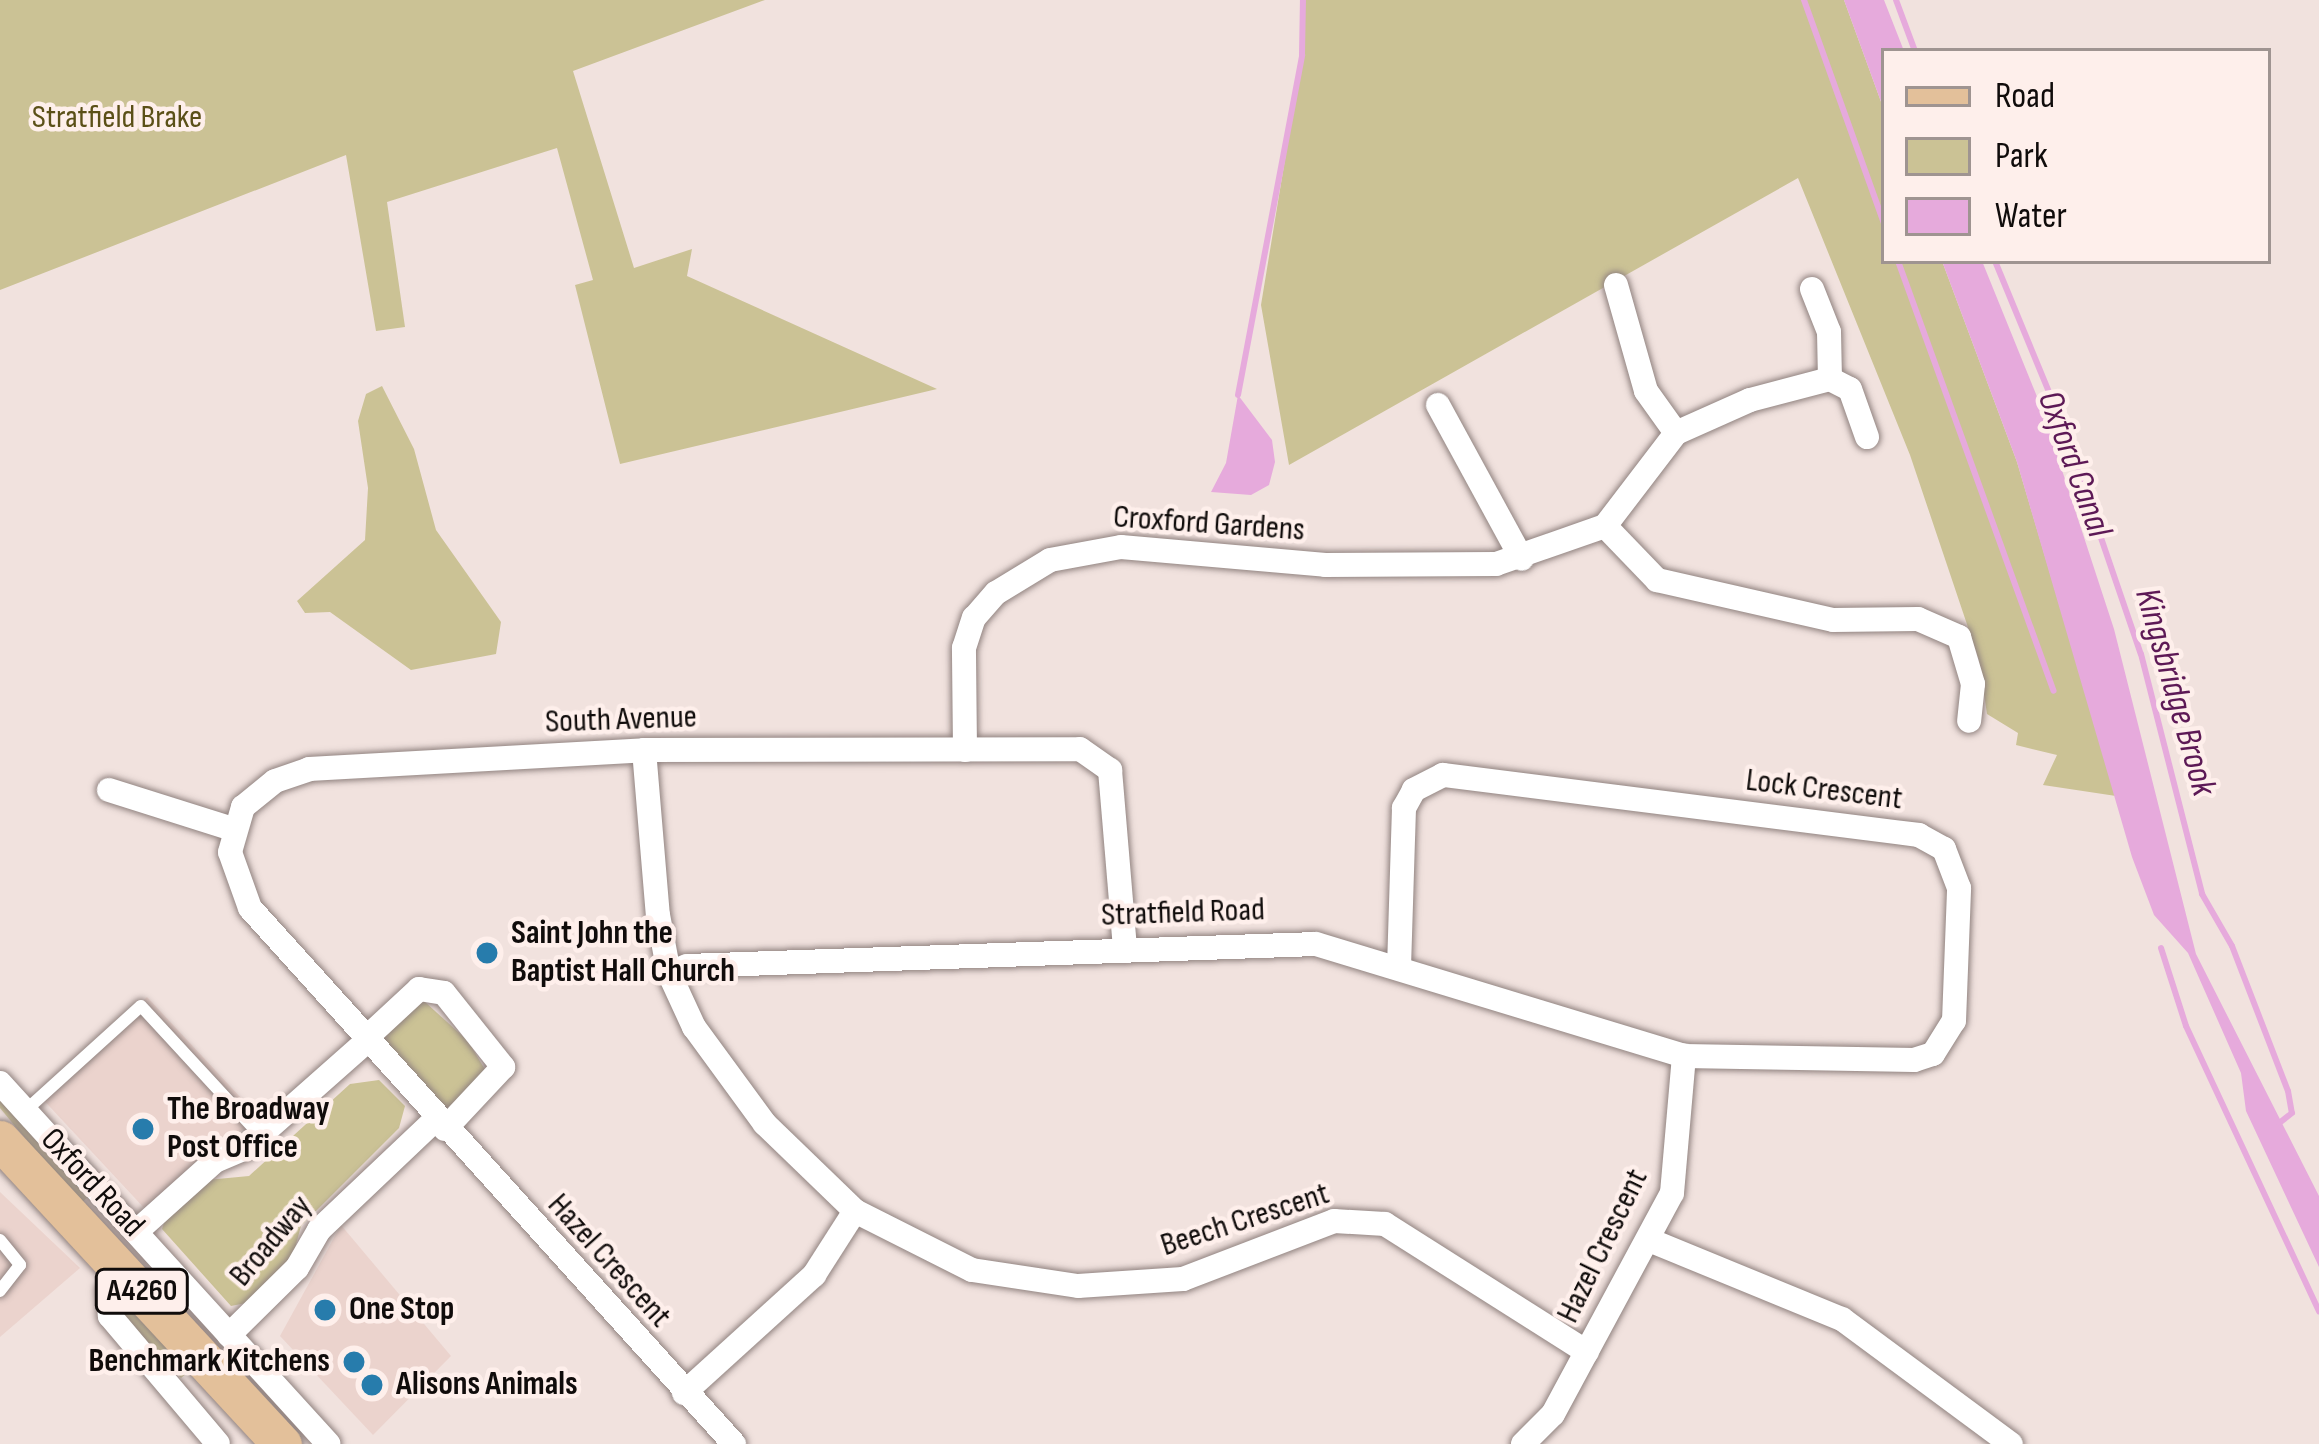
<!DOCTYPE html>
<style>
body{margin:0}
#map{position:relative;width:2319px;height:1444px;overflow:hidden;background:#f1e2de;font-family:"Sofia Sans Condensed",sans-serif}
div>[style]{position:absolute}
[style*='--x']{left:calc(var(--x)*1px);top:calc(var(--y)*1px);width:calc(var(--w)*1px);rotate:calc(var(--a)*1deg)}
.built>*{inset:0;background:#ebd3cd;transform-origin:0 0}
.green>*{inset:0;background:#cbc295}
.water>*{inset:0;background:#e6aadc}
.stream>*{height:6px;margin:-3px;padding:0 3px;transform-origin:3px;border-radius:3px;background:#e6aadc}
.roads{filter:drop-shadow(0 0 3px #918380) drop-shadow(0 0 3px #918380)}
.service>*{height:12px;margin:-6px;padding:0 6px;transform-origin:6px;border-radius:6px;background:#fff}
.minor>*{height:24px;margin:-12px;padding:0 12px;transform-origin:12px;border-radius:12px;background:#fff}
.primary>*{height:39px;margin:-19.5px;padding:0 19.5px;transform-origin:19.5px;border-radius:19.5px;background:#e3c09a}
.dots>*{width:33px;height:33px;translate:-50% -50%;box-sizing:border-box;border:6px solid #feefeb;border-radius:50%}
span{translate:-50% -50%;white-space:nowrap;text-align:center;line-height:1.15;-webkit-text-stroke:9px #feefeb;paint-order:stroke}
.shield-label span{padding:3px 9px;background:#feefeb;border:3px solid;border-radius:9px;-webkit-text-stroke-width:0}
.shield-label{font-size:30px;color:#100c0b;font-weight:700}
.park-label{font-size:33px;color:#5b5018}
.street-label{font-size:33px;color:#100c0b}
.poi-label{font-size:33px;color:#100c0b;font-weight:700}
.left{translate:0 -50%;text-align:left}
.right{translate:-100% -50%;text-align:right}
.water-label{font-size:36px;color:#5d1956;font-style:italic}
.legend{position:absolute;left:1881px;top:48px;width:390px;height:216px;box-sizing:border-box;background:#feefeb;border:3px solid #9f9491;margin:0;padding:15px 21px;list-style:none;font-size:36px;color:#100c0b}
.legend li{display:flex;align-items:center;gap:24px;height:60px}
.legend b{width:60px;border:3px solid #9f9491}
</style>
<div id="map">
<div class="built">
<div style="left:147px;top:997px;width:162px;height:146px;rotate:47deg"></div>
<div style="clip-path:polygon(0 1192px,80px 1268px,0 1337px)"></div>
<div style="clip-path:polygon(341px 1225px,451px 1356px,373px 1435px,280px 1336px)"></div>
</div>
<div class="green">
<div style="clip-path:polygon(0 0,765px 0,573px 71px,634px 268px,692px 249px,687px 276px,937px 389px,620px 464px,575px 285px,593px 280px,557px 148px,387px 202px,405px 327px,376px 331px,346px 155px,0 290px)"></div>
<div style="clip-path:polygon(1303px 0,1844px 0,1884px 110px,1884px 261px,1942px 261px,2017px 462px,2116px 796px,2043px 785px,2057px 755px,2016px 745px,2018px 733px,1987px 714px,1979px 660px,1910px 455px,1798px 178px,1289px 465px,1261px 305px,1302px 56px)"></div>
<div style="clip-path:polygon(382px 386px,414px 449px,436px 530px,501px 622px,496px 654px,411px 670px,330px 612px,305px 613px,297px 601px,365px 540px,368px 488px,358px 421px,366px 394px)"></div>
<div style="clip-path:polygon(424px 1001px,468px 1041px,487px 1073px,444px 1111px,387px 1053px,382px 1032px)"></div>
<div style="clip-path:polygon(379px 1080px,405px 1106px,399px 1128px,301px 1226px,292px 1259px,246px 1303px,231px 1306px,162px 1229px,167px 1214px,207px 1180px,249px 1176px,350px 1084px)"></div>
<div style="clip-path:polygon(0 1097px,89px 1196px,80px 1204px,0 1108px)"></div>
<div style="clip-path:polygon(119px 1301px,125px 1302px,188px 1372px,181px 1378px,118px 1310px)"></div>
</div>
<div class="water">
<div style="clip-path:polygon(1844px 0,1884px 0,1904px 51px,1884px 51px,1884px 110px)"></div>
<div style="clip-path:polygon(1942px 261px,1982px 261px,2042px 409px,2114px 629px,2196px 954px,2319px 1196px,2319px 1267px,2246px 1111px,2241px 1073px,2188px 953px,2154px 915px,2132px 857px,2017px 462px)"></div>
<div style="clip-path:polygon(1238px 395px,1272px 440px,1275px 462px,1269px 485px,1251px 495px,1211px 492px,1226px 463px)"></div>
</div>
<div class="stream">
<div style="--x:1804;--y:0;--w:237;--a:70.3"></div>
<div style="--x:1896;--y:0;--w:54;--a:69.6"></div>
<div style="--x:1898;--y:261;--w:457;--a:70.1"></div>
<div style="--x:1995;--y:261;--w:173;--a:67.6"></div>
<div style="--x:2061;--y:421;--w:246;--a:71.1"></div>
<div style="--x:2141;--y:654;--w:248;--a:75.7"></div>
<div style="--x:2202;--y:894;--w:60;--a:60"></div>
<div style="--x:2232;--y:946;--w:155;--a:68.9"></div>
<div style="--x:2288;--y:1091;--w:22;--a:80"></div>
<div style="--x:2292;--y:1113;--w:16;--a:142"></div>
<div style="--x:1238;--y:395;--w:346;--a:-79.3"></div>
<div style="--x:1302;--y:55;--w:55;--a:-89"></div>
<div style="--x:2161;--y:948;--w:82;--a:72.2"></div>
<div style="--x:2186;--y:1026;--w:315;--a:65"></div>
</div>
<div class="roads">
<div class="service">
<div style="--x:25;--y:1111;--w:156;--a:-42.2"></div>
<div style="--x:141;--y:1006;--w:176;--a:47.3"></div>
<div style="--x:0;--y:1240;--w:32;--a:51"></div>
<div style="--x:20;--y:1265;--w:33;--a:128"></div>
</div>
<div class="minor">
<div style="--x:1616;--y:285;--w:110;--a:74.2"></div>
<div style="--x:1646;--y:391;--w:52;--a:54.5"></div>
<div style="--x:1812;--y:289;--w:46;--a:68.4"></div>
<div style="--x:1829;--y:332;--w:47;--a:88.8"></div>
<div style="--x:1438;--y:405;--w:175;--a:61.4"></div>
<div style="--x:1605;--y:526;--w:75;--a:46.1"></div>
<div style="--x:1657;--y:580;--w:180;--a:12.8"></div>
<div style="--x:1833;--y:620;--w:85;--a:-0.7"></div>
<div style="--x:1918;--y:619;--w:45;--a:23.7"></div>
<div style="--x:1959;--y:637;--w:49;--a:73.4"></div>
<div style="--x:1973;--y:684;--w:37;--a:96"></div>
<div style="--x:644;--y:750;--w:166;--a:85.2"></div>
<div style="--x:658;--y:915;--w:59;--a:79.3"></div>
<div style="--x:669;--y:973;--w:60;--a:65.2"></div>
<div style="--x:694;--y:1027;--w:120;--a:53.8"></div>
<div style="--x:765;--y:1124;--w:125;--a:44"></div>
<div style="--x:855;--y:1211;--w:131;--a:26.8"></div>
<div style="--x:972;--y:1270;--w:107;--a:8.6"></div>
<div style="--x:1078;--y:1286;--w:105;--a:-3.8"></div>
<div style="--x:1183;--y:1279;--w:162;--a:-21"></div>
<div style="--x:1334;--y:1221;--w:51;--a:3.4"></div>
<div style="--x:1385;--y:1224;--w:239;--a:32.4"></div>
<div style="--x:965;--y:750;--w:102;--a:-90.6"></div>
<div style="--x:964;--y:648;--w:32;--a:-72"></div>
<div style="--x:974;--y:618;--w:33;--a:-49"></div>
<div style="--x:996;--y:593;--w:63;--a:-31.4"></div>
<div style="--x:1050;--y:560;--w:72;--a:-10.4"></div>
<div style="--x:1121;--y:547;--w:205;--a:5"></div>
<div style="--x:1325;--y:565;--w:171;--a:-0.3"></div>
<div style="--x:1496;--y:564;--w:115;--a:-19.2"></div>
<div style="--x:1605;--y:526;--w:117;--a:-52.6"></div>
<div style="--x:1676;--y:433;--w:81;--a:-24"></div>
<div style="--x:1750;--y:400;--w:83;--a:-14.7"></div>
<div style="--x:1830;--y:379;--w:22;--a:27"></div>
<div style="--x:1850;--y:389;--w:51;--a:70.5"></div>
<div style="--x:109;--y:790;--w:130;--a:17.5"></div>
<div style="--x:669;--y:973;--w:19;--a:-21"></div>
<div style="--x:687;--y:966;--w:629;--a:-2"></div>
<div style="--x:1316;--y:944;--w:385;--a:16.9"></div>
<div style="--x:1684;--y:1056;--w:230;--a:1"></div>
<div style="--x:1914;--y:1060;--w:20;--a:-18"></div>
<div style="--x:1933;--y:1054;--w:39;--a:-58"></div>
<div style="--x:1954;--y:1021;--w:133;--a:-87.8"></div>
<div style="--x:1959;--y:888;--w:42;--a:-111"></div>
<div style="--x:1944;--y:849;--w:29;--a:-151"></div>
<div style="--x:1919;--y:835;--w:480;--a:-172.8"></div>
<div style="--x:1443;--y:775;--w:33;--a:153"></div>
<div style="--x:1414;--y:790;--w:21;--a:119"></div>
<div style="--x:1404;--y:808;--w:160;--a:91.8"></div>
<div style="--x:364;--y:1040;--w:75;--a:-42.8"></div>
<div style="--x:419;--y:989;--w:25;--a:9"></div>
<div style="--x:444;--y:993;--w:95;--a:51.4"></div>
<div style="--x:503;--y:1067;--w:85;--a:133.1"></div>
<div style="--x:0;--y:1083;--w:488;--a:47.7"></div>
<div style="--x:137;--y:1231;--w:105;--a:-41.9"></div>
<div style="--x:215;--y:1161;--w:34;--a:-23"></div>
<div style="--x:246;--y:1148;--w:160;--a:-41.5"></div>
<div style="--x:1649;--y:1240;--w:209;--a:22.3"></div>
<div style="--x:1842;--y:1319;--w:210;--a:36.5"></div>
<div style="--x:125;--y:1272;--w:25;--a:133"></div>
<div style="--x:108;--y:1290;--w:26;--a:86"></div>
<div style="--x:110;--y:1316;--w:167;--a:49.8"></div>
<div style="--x:229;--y:1335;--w:95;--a:-44.6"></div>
<div style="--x:297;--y:1268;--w:44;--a:-59.9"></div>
<div style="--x:319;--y:1230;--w:160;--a:-43.5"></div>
<div style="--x:684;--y:1393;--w:176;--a:-42.2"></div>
<div style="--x:814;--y:1275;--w:76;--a:-57.4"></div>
<div style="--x:734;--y:1444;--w:722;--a:-132.08"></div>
<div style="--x:250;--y:908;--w:59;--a:-109.7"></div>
<div style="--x:230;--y:852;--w:47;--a:-73.9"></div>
<div style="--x:243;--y:807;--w:41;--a:-39.1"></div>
<div style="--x:275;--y:781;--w:36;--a:-19"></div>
<div style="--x:309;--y:769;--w:336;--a:-3.2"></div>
<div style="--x:644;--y:750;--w:436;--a:-0.1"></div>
<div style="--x:1080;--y:749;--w:37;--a:35"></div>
<div style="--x:1110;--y:770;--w:179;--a:85.2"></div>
<div style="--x:1523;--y:1444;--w:42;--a:-45"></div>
<div style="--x:1553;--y:1414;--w:251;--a:-61.7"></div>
<div style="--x:1672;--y:1193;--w:138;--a:-85"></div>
</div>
<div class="primary">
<div style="--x:0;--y:1140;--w:415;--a:47.2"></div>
</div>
</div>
<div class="dots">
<div style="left:487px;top:953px;background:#277cac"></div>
<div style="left:143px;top:1129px;background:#277cac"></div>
<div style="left:325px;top:1310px;background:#277cac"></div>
<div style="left:354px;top:1362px;background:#277cac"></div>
<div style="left:372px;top:1385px;background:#277cac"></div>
</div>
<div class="shield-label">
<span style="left:142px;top:1291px">A4260</span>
</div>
<div class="park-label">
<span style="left:117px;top:118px">Stratfield Brake</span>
</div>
<div class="street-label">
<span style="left:1209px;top:524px;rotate:4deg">Croxford Gardens</span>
<span style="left:621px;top:720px;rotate:-2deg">South Avenue</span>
<span style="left:1824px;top:790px;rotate:7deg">Lock Crescent</span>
<span style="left:1183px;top:913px;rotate:-2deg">Stratfield Road</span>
<span style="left:92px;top:1183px;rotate:47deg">Oxford Road</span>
<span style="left:1245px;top:1220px;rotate:-18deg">Beech Crescent</span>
<span style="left:271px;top:1241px;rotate:-50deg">Broadway</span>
<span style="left:1603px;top:1246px;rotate:-64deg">Hazel Crescent</span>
<span style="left:609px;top:1261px;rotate:48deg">Hazel Crescent</span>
</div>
<div class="poi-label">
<span class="left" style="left:511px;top:953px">Saint John the<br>Baptist Hall Church</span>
<span class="left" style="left:167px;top:1129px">The Broadway<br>Post Office</span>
<span class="left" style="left:349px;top:1310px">One Stop</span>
<span class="right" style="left:330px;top:1362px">Benchmark Kitchens</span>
<span class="left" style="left:396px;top:1385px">Alisons Animals</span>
</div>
<div class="water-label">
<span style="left:2074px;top:464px;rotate:70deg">Oxford Canal</span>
<span style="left:2175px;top:692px;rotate:74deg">Kingsbridge Brook</span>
</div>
<ul class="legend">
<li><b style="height:15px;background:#e3c09a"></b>Road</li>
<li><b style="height:33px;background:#cbc295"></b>Park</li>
<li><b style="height:33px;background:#e6aadc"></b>Water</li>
</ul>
</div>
